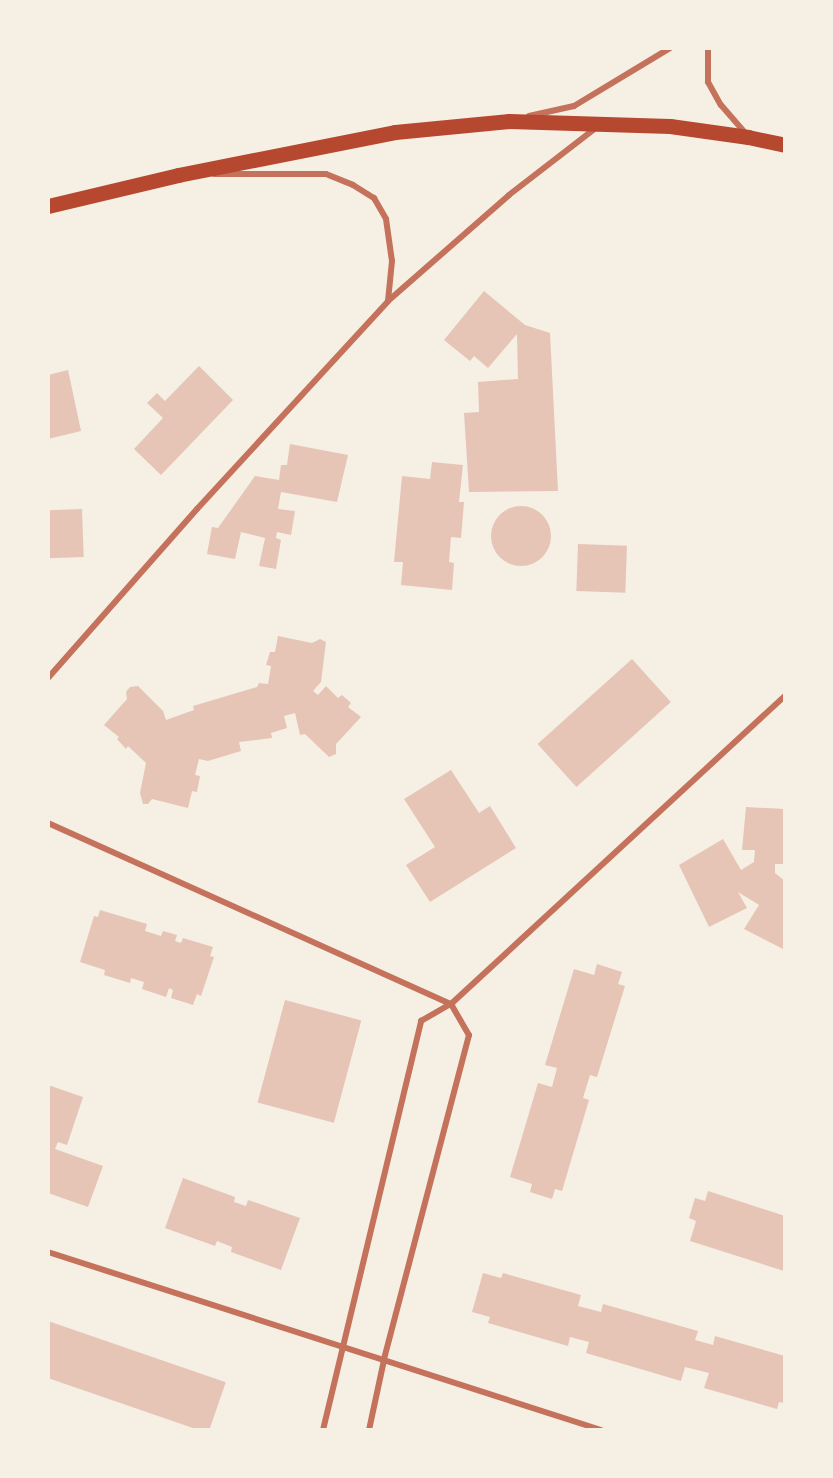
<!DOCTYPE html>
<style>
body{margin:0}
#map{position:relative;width:833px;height:1478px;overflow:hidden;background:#f6efe4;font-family:"Libre Baskerville",serif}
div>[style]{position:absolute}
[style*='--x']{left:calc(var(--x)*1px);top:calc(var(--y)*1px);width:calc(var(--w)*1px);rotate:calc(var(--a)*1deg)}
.building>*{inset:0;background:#e6c5b7;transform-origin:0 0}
.round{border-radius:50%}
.minor>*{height:6px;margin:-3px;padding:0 3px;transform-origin:3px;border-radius:3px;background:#c5725c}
.primary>*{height:15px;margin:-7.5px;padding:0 7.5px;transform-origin:7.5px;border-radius:7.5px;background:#b5482f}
span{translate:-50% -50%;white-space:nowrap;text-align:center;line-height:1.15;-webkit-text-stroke:4.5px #f6efe4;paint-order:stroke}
.frame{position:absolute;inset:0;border:50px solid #f6efe4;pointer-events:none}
</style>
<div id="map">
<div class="building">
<div style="clip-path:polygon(484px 291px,525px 325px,550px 333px,558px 491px,469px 492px,464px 413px,479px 412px,478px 382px,518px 379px,517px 334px,488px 368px,474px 356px,470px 361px,444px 340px)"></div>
<div style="clip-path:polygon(199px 366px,233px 400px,161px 475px,134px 449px,163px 418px,147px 403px,157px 393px,165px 401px)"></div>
<div style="clip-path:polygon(68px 370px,81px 431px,48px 439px,48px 375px)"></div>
<div style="clip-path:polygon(290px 444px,348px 455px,337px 502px,281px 492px,278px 509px,295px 511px,291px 535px,277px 532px,276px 538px,281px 540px,276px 569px,259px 566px,265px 538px,241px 532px,235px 559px,207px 554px,212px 527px,218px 528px,255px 476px,279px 480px,281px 465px,287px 465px)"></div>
<div style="clip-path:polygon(432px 462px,463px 465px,459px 502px,464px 502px,461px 538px,451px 537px,449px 562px,454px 563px,452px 590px,401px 585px,403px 562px,394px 562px,402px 476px,430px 479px)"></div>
<div class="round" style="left:491px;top:506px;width:60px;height:60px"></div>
<div style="left:82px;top:509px;width:48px;height:34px;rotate:88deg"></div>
<div style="left:578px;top:544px;width:49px;height:47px;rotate:2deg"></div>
<div style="clip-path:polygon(278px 636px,312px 643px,320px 639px,326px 642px,321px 682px,313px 691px,318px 695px,326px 686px,338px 698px,342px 695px,351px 703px,348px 707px,361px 717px,336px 744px,336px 754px,329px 757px,305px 734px,300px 735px,295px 713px,284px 716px,287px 728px,271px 733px,272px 738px,239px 742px,241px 751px,208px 761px,199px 759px,195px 775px,200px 776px,197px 792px,192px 791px,188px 808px,152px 799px,148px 804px,143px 804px,140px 793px,146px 763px,128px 746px,126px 749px,117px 739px,119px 737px,104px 725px,127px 699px,126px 692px,130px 687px,138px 686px,163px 711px,166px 720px,194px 710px,193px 706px,257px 687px,259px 683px,268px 684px,271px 666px,266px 665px,270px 652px,275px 652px)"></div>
<div style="left:632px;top:659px;width:58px;height:127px;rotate:48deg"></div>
<div style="clip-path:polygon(451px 770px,479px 813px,490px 806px,516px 848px,430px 902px,406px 865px,435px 847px,404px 799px)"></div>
<div style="clip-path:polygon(746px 807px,785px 809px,785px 864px,775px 864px,775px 873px,785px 881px,785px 950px,744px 929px,759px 905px,738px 892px,747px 908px,709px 927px,679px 865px,723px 839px,741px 870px,754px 862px,755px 850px,742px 850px)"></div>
<div style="clip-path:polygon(100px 910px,147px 924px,145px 931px,161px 936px,163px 931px,177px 935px,175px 941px,181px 943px,183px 938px,213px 947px,210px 956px,214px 957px,201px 996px,197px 994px,193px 1005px,171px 998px,173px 990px,169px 988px,166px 997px,142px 989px,144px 982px,131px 978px,130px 983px,104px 975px,105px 970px,80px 962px,94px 916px,98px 917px)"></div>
<div style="clip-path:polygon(597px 964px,622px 972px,618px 984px,625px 986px,597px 1077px,590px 1075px,583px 1098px,589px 1100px,562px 1191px,555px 1189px,552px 1199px,530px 1192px,532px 1184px,510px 1177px,538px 1083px,552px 1087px,557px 1068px,545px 1065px,574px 969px,594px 975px)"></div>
<div style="left:285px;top:1000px;width:79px;height:106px;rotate:15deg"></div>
<div style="clip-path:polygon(48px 1085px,83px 1097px,67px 1145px,58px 1142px,55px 1149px,103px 1166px,88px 1207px,48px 1193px)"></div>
<div style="clip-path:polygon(183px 1178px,235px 1197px,234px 1202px,246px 1206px,248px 1200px,300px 1218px,281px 1270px,231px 1252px,232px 1247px,217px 1241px,215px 1246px,165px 1228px)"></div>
<div style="clip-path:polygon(708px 1191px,785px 1216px,784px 1271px,690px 1241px,696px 1221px,689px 1218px,695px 1198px,705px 1201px)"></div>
<div style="clip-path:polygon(483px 1273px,501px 1278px,503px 1273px,581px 1295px,578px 1306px,601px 1312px,603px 1304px,698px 1331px,695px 1340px,713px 1345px,715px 1336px,785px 1356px,785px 1403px,779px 1402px,777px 1409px,704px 1388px,709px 1373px,685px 1367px,681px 1381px,586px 1353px,589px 1342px,570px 1337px,568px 1346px,488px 1323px,490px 1317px,472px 1312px)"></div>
<div style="left:48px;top:1321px;width:188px;height:54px;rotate:19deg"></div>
</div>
<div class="minor">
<div style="--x:708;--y:48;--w:34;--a:90"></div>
<div style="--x:708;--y:82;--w:26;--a:61"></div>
<div style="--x:721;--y:105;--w:38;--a:49"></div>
<div style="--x:529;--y:116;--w:46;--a:-12.5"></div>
<div style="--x:574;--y:106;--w:112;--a:-31.1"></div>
<div style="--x:214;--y:174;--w:112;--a:0"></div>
<div style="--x:326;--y:174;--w:29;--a:22"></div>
<div style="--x:353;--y:185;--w:25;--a:32"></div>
<div style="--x:374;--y:198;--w:24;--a:60"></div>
<div style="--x:386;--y:219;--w:42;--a:81.9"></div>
<div style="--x:392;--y:261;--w:40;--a:95.7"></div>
<div style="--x:48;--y:678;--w:225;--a:-48.6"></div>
<div style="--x:197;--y:509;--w:282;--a:-47.4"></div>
<div style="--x:388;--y:301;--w:161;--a:-41.2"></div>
<div style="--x:509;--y:195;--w:111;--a:-37.7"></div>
<div style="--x:48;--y:823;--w:442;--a:24.2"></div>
<div style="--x:451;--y:1004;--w:36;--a:60"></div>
<div style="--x:469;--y:1035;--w:336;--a:104.7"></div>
<div style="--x:384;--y:1360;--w:72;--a:102.1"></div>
<div style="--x:48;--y:1252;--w:581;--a:17.84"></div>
<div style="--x:323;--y:1430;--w:421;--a:-76.5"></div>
<div style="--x:421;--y:1021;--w:34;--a:-30"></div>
<div style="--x:451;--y:1004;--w:454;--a:-42.7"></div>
</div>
<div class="primary">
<div style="--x:48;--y:206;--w:134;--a:-13.4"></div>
<div style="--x:178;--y:175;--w:221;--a:-11.2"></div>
<div style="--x:395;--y:132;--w:115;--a:-5.5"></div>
<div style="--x:509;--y:121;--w:161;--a:1.8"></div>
<div style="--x:670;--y:126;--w:79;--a:8"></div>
<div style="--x:748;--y:137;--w:38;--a:12"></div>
</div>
<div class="frame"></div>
</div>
